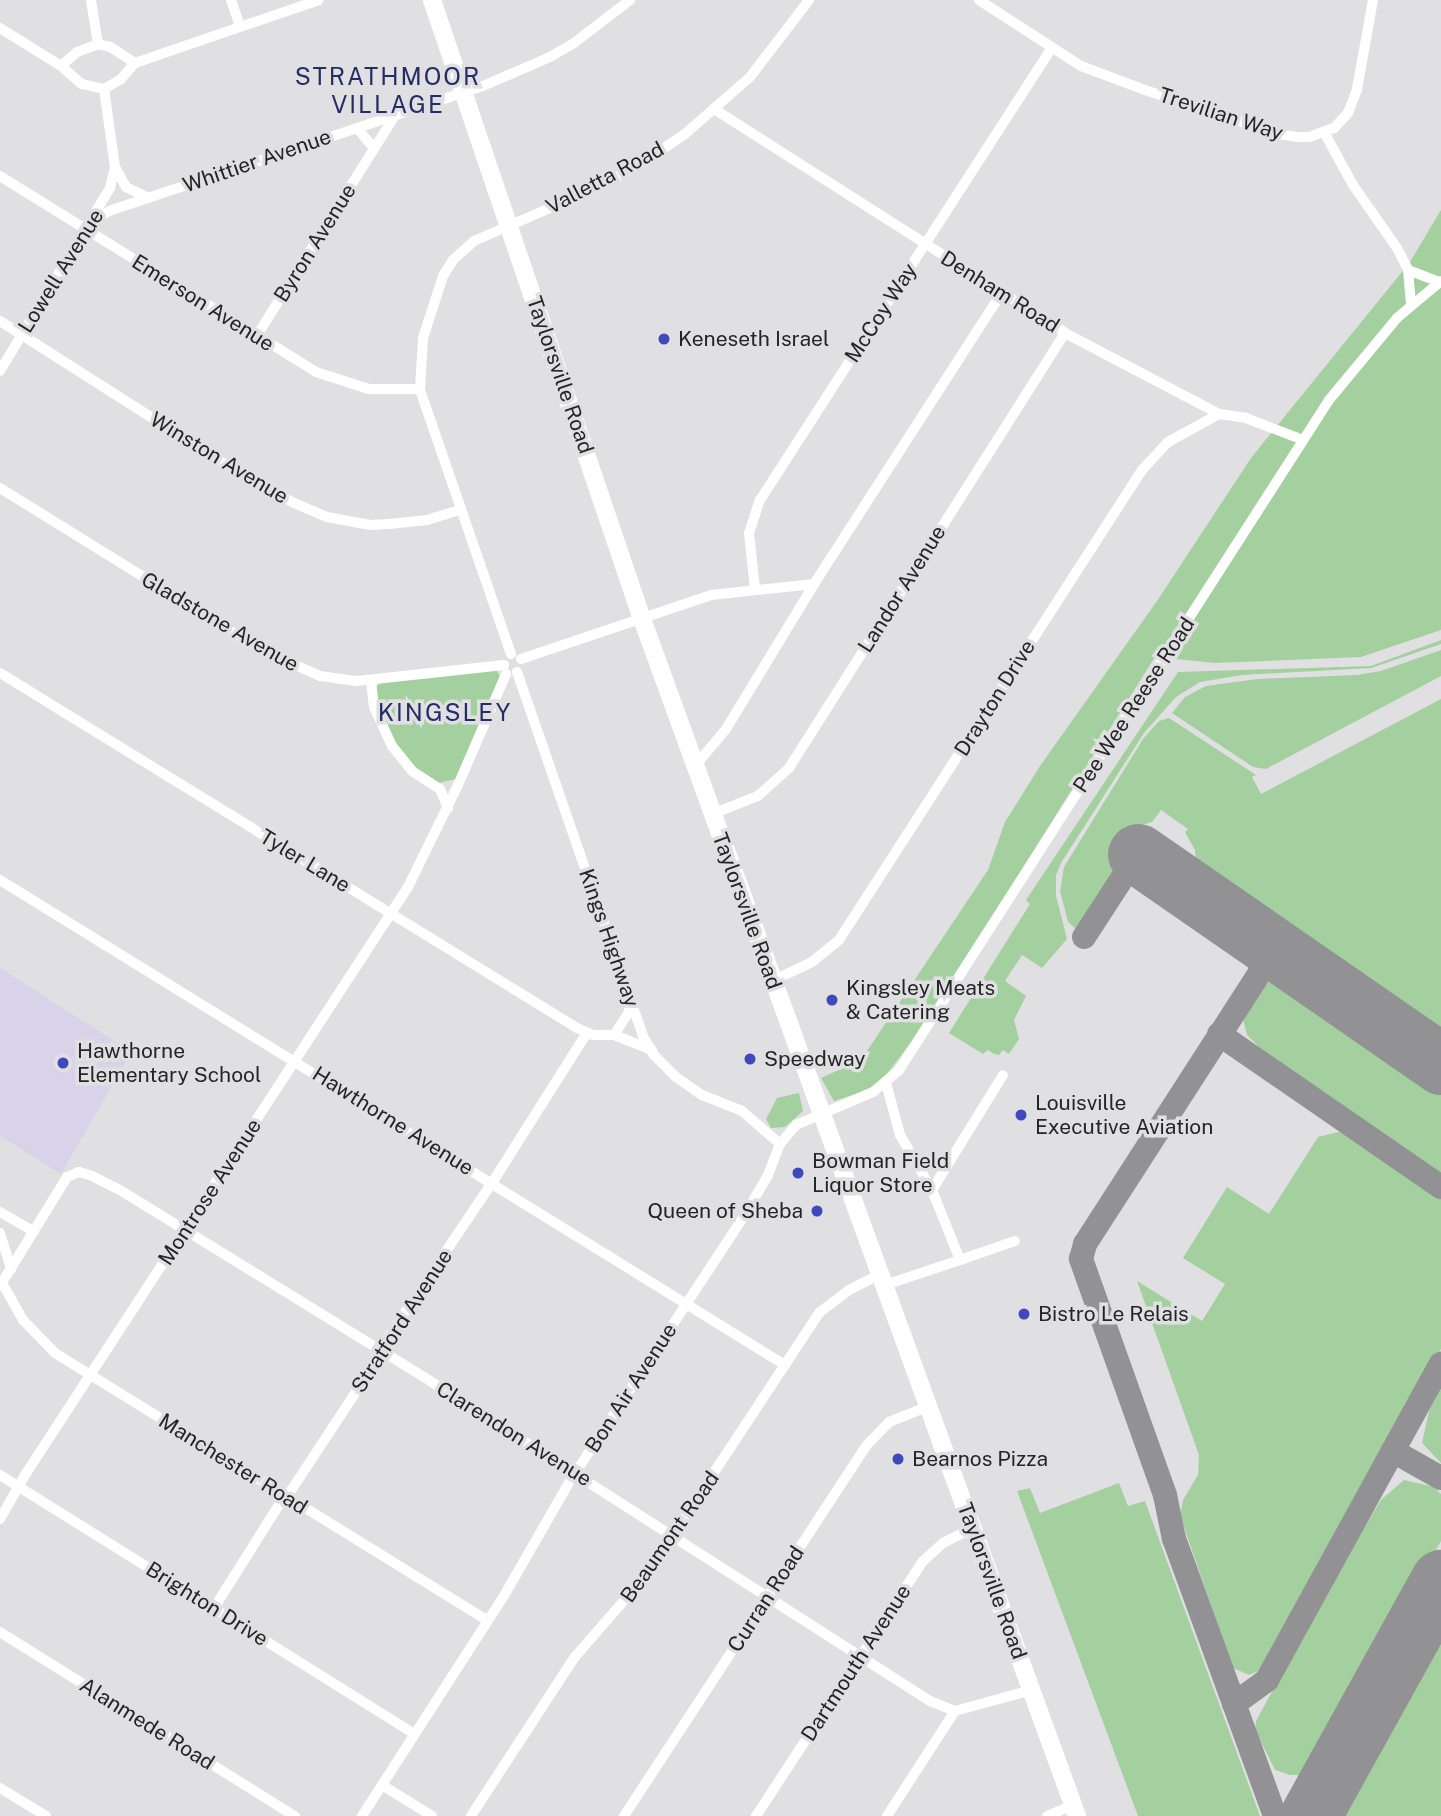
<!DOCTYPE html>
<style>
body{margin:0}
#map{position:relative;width:1441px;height:1816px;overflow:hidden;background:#e0e0e3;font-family:"Public Sans",sans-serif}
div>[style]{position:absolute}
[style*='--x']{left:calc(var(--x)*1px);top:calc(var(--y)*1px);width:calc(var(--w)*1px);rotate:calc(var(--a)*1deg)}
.education>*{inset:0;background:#d8d3e9}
.green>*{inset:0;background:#a4cf9f}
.taxiway>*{height:24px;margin:-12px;padding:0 12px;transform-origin:12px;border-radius:12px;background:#929294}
.runway>*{height:61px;margin:-30.5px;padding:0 30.5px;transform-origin:30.5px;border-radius:30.5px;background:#929294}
.street>*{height:10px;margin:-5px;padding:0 5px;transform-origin:5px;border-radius:5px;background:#fff}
.primary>*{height:18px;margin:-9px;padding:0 9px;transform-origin:9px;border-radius:9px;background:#fff}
.dots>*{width:19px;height:19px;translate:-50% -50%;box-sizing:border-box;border:4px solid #e0e0e3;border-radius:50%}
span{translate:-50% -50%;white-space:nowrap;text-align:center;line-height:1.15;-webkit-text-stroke:7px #e0e0e3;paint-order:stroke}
.street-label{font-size:21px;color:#252526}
.poi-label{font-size:21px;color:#252526}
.left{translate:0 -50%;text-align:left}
.right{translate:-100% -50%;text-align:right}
.quarter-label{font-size:24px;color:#252d66;letter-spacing:2px}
</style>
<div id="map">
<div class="education">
<div style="clip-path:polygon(0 968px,132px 1052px,61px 1174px,0 1136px)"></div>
</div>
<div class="green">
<div style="clip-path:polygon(1441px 210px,1441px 630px,1361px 657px,1216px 663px,1155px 657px,924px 1025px,877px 1087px,834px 1101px,821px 1078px,861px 1060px,988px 870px,1005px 822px,1040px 766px,1157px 601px,1251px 458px,1410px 262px)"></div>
<div style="clip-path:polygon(1441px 640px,1441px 644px,1371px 668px,1242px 675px,1200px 682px,1176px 697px,1144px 733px,1061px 863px,1056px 875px,1056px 896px,1067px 939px,1042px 968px,1022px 955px,1005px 981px,1026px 996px,1014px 1020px,1019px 1039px,1009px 1054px,1003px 1050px,999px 1055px,994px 1054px,988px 1050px,983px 1054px,949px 1033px,1030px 904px,1026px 900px,1178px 672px,1371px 666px)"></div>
<div style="clip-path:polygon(1441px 650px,1441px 676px,1266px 769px,1253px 767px,1172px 713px,1185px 697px,1206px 686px,1257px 679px,1357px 675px,1381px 671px)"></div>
<div style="clip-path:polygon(492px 670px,497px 671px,500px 677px,456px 779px,438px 783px,418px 771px,396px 746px,380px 714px,375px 689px,380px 683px)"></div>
<div style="clip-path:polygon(1441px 699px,1441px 1041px,1197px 873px,1195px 850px,1185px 832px,1188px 829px,1161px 810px,1152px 822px,1137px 826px,1122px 840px,1116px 851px,1115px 874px,1080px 925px,1076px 929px,1068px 922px,1060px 891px,1064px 867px,1143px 739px,1159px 721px,1169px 718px,1256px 775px,1252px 777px,1261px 794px)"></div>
<div style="clip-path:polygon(1276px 977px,1297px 981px,1441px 1079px,1441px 1174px,1262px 1050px,1247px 1035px,1243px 1019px,1246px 1009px,1257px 991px)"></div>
<div style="clip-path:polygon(799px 1093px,803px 1111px,785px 1127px,771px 1128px,766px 1119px,777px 1098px)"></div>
<div style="clip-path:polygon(1338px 1132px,1346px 1134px,1441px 1199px,1441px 1349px,1274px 1657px,1265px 1668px,1249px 1675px,1233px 1668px,1180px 1516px,1183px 1500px,1198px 1475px,1199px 1455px,1137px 1281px,1202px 1321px,1225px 1284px,1183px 1258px,1227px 1187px,1269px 1214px,1318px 1137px)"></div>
<div style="clip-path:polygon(1441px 1387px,1441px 1463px,1422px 1443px,1429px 1411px)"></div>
<div style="clip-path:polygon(1404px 1480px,1434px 1487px,1441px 1494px,1441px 1541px,1318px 1765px,1305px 1775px,1290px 1775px,1275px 1770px,1255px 1730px,1256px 1721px,1340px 1567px,1381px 1500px)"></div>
<div style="clip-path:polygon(1119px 1483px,1128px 1506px,1145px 1501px,1260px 1816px,1138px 1816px,1017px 1491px,1030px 1488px,1040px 1513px)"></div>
<div style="clip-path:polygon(1441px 1608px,1441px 1816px,1328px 1816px,1328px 1814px)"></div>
</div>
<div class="taxiway">
<div style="--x:1084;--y:937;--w:99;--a:-57"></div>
<div style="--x:1219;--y:1034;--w:270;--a:34.6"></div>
<div style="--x:1393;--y:1451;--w:55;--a:29.4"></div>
<div style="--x:1234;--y:1704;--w:41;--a:-36"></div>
<div style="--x:1267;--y:1680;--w:361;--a:-61.2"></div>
<div style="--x:1275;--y:1816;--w:295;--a:-110"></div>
<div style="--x:1174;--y:1539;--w:45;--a:-101.6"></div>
<div style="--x:1165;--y:1495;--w:251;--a:-109.6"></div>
<div style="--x:1081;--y:1259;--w:16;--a:-75"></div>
<div style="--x:1085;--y:1244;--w:351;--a:-57.2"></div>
</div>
<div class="runway">
<div style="--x:1138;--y:854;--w:369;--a:34.7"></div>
<div style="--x:1310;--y:1816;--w:270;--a:-61"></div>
</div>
<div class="street">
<div style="--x:91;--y:0;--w:45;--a:81"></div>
<div style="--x:231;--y:0;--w:28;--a:71"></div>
<div style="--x:979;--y:0;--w:121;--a:32.9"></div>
<div style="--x:1081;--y:66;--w:68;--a:20.6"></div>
<div style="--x:1145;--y:90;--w:140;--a:18.3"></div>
<div style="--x:1278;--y:134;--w:20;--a:9"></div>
<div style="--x:1298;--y:137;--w:11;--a:0"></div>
<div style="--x:1309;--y:137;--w:27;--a:-20"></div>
<div style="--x:1334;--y:128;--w:21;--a:-47"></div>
<div style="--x:1348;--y:113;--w:26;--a:-69"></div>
<div style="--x:1357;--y:89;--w:90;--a:-79.8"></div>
<div style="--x:0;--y:28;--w:72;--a:31.9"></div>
<div style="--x:135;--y:63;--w:30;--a:-147"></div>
<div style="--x:110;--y:47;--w:12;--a:-166"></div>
<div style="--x:98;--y:44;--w:22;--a:159"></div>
<div style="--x:77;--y:52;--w:21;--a:139"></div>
<div style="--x:61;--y:66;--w:28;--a:41"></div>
<div style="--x:82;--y:84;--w:23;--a:13"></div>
<div style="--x:104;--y:89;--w:20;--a:-30"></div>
<div style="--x:121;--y:79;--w:21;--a:-49"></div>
<div style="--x:135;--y:63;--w:194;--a:-18.9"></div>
<div style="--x:714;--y:109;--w:416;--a:32.5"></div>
<div style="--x:1065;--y:333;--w:174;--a:27.7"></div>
<div style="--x:1219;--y:414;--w:27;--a:8"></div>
<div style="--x:1246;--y:418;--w:61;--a:21.1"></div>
<div style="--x:357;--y:128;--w:26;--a:50"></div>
<div style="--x:1324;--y:132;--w:60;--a:61.3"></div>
<div style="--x:1353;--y:185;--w:77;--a:55.1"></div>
<div style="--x:1397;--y:248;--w:25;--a:63"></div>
<div style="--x:1408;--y:270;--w:35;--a:85"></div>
<div style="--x:115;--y:167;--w:23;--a:61"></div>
<div style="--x:126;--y:187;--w:25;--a:26"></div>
<div style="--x:0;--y:176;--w:372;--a:31.8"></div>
<div style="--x:316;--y:372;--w:56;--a:17.8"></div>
<div style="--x:369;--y:389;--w:51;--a:0"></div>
<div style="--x:92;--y:220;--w:22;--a:-27"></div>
<div style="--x:112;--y:210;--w:391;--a:-18.5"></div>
<div style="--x:483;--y:86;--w:73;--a:-23.4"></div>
<div style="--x:550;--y:57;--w:28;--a:-30"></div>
<div style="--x:574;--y:43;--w:71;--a:-37.5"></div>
<div style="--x:1408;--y:270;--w:34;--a:21"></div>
<div style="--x:0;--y:321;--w:270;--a:32.5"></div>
<div style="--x:228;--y:466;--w:76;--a:29.3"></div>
<div style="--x:294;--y:503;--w:36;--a:23"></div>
<div style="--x:327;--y:517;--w:44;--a:10.5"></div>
<div style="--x:370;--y:525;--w:19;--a:-3"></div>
<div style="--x:389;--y:524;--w:38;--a:-6"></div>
<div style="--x:427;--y:520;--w:34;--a:-17"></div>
<div style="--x:256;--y:337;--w:263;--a:-57.9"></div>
<div style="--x:0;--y:371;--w:214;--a:-59"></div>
<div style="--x:110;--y:188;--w:22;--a:-77"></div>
<div style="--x:115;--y:167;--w:79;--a:-98"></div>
<div style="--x:0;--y:488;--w:309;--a:31.8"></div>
<div style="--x:263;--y:651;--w:62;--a:23.7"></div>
<div style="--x:320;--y:676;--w:37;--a:8"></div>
<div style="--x:357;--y:681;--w:148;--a:-6.2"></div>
<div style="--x:755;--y:589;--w:56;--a:-96.1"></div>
<div style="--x:749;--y:533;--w:35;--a:-72"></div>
<div style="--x:760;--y:500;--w:537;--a:-57.17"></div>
<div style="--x:511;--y:654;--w:280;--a:-109"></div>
<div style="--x:420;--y:389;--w:51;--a:-86.6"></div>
<div style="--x:423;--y:338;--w:65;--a:-72.1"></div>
<div style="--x:443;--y:276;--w:19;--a:-58"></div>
<div style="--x:453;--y:260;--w:28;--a:-42"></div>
<div style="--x:474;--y:241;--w:133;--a:-23.5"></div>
<div style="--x:596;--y:188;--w:49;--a:-28.1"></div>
<div style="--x:639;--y:165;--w:55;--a:-34"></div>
<div style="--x:685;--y:134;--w:86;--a:-41.2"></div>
<div style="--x:750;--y:77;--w:97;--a:-52.5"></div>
<div style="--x:521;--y:659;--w:200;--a:-18.6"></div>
<div style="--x:711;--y:595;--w:104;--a:-6.1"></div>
<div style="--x:517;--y:672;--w:387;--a:70.9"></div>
<div style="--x:644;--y:1038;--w:20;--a:60"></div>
<div style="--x:654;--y:1055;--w:31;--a:45"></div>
<div style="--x:676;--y:1077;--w:32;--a:35"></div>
<div style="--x:702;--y:1095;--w:43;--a:21.8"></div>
<div style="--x:742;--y:1111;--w:50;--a:41"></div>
<div style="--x:0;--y:673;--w:677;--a:31.6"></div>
<div style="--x:577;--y:1028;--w:17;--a:24"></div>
<div style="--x:593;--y:1035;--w:21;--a:0"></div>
<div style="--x:614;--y:1035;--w:41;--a:21.5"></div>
<div style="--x:371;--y:680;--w:27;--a:84"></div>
<div style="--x:374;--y:707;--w:43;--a:65.2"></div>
<div style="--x:392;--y:746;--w:32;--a:51"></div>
<div style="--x:412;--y:771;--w:33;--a:33"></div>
<div style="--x:440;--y:789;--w:21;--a:67"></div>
<div style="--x:695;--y:766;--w:48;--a:-50"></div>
<div style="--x:726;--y:729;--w:170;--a:-58.7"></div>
<div style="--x:814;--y:584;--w:345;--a:-57.2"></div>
<div style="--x:712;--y:814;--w:49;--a:-21.4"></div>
<div style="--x:758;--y:796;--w:42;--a:-42.1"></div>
<div style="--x:789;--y:768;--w:515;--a:-57.61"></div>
<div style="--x:0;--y:880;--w:923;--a:31.71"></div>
<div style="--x:772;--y:981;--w:44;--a:-25.4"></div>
<div style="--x:812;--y:962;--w:35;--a:-39"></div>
<div style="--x:839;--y:940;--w:559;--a:-57.19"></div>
<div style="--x:1142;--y:470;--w:38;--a:-47"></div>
<div style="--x:1168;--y:442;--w:58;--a:-28.8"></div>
<div style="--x:614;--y:1035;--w:27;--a:-57"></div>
<div style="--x:629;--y:1012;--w:9;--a:-84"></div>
<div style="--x:886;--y:1083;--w:54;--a:74.9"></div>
<div style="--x:900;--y:1135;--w:64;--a:59.8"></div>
<div style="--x:932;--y:1190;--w:75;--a:68.2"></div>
<div style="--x:960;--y:1260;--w:58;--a:-19.1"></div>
<div style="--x:932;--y:1190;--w:135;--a:-58.3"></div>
<div style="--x:0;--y:1212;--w:39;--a:30"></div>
<div style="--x:0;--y:1233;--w:38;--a:73"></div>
<div style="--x:2;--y:1283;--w:43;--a:60.4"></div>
<div style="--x:23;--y:1320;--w:46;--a:45.9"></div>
<div style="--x:55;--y:1353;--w:509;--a:31.75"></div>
<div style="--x:885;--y:1285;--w:79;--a:-18.4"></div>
<div style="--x:0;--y:1286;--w:128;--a:-58.4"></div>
<div style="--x:67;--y:1177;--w:13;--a:-23"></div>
<div style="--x:79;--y:1172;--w:14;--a:17"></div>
<div style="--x:92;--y:1176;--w:31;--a:27"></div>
<div style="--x:120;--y:1190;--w:364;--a:31.6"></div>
<div style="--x:430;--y:1381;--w:594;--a:32.62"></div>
<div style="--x:930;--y:1701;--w:27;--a:22"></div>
<div style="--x:955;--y:1711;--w:80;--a:-15.3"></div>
<div style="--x:0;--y:1475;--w:489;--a:32"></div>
<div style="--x:0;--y:1519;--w:51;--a:-60.4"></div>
<div style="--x:25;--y:1475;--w:702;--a:-56.92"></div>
<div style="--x:408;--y:887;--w:114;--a:-63.9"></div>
<div style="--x:458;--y:785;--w:121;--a:-66.6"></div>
<div style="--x:214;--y:1608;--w:124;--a:-57.8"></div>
<div style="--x:280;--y:1503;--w:15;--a:-48"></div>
<div style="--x:290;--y:1492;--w:113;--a:-56.6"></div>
<div style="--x:352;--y:1398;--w:65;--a:-59.5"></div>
<div style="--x:385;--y:1342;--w:192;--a:-56.1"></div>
<div style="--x:492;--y:1183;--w:178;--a:-57.7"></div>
<div style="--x:0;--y:1632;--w:348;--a:32"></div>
<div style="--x:382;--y:1785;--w:59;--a:31.8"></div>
<div style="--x:0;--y:1788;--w:54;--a:31.3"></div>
<div style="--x:362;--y:1816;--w:264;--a:-57.2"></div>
<div style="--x:505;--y:1594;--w:130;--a:-60.1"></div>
<div style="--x:570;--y:1481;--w:315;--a:-56.7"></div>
<div style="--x:743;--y:1218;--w:50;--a:-59.8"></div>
<div style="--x:768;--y:1175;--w:33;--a:-69"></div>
<div style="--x:780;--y:1144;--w:25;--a:-50"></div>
<div style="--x:796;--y:1125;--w:84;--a:-23.2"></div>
<div style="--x:873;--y:1092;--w:34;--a:-40"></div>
<div style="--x:899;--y:1070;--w:796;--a:-57.31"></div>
<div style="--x:1329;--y:400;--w:107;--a:-50.3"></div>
<div style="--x:1397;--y:318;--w:57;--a:-40.1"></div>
<div style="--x:471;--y:1816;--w:189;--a:-56.9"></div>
<div style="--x:574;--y:1658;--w:111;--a:-49"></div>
<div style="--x:647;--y:1574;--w:314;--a:-56.6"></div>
<div style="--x:820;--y:1312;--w:36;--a:-37"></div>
<div style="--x:849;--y:1290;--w:36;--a:-27"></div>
<div style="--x:624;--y:1816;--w:443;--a:-56.8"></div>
<div style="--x:867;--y:1445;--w:32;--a:-46"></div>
<div style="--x:889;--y:1422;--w:43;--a:-21.8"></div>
<div style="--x:756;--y:1816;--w:303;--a:-56.8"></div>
<div style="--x:922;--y:1562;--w:28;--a:-42"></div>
<div style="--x:943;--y:1543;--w:34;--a:-27"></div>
<div style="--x:887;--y:1816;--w:125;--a:-57.1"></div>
<div style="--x:1047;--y:1816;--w:28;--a:-23"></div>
</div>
<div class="primary">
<div style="--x:432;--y:0;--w:650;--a:71.26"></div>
<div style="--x:641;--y:616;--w:1277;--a:70.03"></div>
</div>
<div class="dots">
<div style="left:664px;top:339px;background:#4048bc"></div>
<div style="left:832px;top:1000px;background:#4048bc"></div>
<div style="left:750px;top:1059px;background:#4048bc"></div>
<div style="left:63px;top:1063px;background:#4048bc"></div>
<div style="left:1021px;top:1115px;background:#4048bc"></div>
<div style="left:798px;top:1173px;background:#4048bc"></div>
<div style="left:817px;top:1211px;background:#4048bc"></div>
<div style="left:1024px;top:1314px;background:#4048bc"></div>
<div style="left:898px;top:1459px;background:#4048bc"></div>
</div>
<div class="street-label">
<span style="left:1221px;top:114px;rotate:18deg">Trevilian Way</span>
<span style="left:257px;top:161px;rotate:-19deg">Whittier Avenue</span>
<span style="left:605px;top:178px;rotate:-28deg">Valletta Road</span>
<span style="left:315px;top:243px;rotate:-58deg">Byron Avenue</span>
<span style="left:61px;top:271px;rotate:-58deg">Lowell Avenue</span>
<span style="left:1000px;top:292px;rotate:32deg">Denham Road</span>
<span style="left:203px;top:303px;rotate:32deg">Emerson Avenue</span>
<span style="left:881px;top:313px;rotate:-57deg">McCoy Way</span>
<span style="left:560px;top:375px;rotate:71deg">Taylorsville Road</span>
<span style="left:219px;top:458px;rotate:31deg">Winston Avenue</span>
<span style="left:902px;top:589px;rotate:-58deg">Landor Avenue</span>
<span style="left:220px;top:622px;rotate:30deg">Gladstone Avenue</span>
<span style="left:995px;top:698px;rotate:-58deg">Drayton Drive</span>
<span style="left:1134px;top:705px;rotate:-57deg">Pee Wee Reese Road</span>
<span style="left:305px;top:861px;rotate:31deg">Tyler Lane</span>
<span style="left:747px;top:911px;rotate:70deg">Taylorsville Road</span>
<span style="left:609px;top:938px;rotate:71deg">Kings Highway</span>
<span style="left:393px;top:1121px;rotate:32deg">Hawthorne Avenue</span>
<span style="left:210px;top:1192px;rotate:-57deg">Montrose Avenue</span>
<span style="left:402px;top:1321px;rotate:-57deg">Stratford Avenue</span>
<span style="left:631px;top:1388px;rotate:-57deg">Bon Air Avenue</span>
<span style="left:514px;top:1434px;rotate:32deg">Clarendon Avenue</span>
<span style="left:233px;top:1464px;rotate:32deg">Manchester Road</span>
<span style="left:670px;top:1537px;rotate:-55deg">Beaumont Road</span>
<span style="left:992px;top:1581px;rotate:70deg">Taylorsville Road</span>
<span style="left:766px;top:1599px;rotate:-57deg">Curran Road</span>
<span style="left:207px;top:1604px;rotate:32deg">Brighton Drive</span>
<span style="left:856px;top:1663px;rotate:-57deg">Dartmouth Avenue</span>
<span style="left:147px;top:1724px;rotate:32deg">Alanmede Road</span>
</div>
<div class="poi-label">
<span class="left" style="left:678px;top:339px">Keneseth Israel</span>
<span class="left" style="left:846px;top:1000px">Kingsley Meats<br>&amp; Catering</span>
<span class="left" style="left:77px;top:1063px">Hawthorne<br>Elementary School</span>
<span class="left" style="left:764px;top:1059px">Speedway</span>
<span class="left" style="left:1035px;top:1115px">Louisville<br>Executive Aviation</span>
<span class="left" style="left:812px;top:1173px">Bowman Field<br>Liquor Store</span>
<span class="right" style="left:803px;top:1211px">Queen of Sheba</span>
<span class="left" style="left:1038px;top:1314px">Bistro Le Relais</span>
<span class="left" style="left:912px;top:1459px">Bearnos Pizza</span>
</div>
<div class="quarter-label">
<span style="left:388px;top:91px">STRATHMOOR<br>VILLAGE</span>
<span style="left:445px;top:713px">KINGSLEY</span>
</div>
</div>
